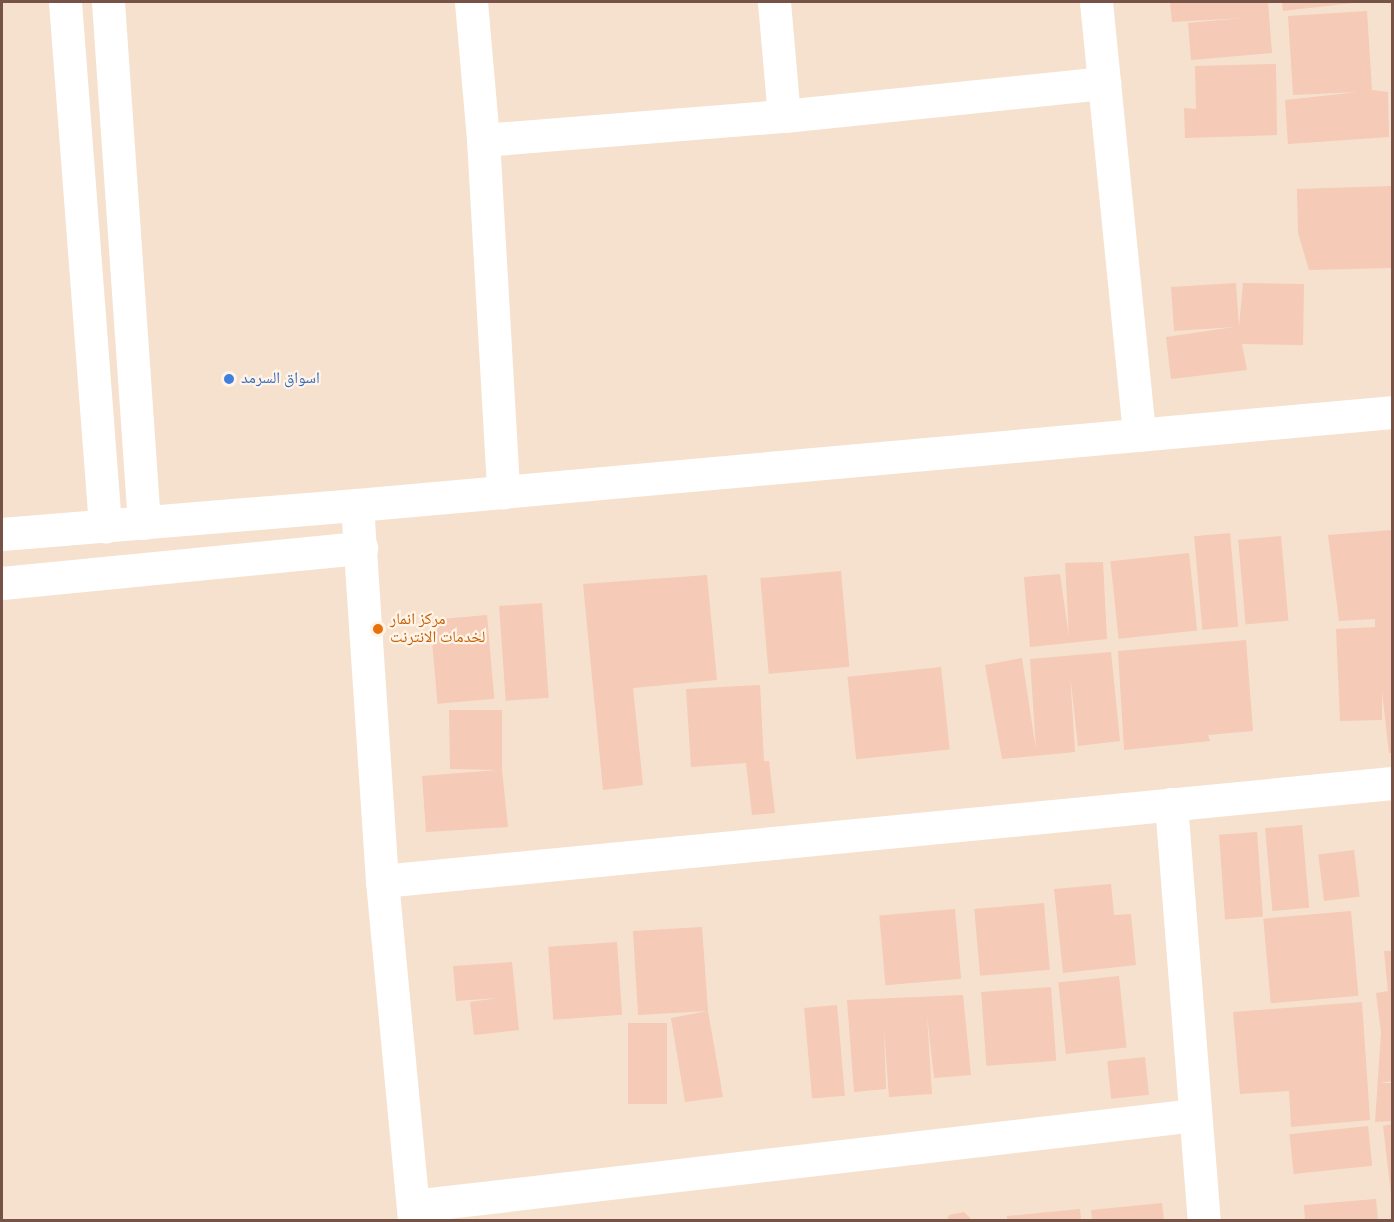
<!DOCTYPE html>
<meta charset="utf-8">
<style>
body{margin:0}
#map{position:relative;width:1394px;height:1222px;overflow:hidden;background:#fef0e0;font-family:Overpass,"Noto Naskh Arabic",sans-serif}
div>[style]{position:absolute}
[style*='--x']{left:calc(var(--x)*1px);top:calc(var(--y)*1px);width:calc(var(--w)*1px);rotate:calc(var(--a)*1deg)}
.residential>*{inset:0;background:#f6e1ce;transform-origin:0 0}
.building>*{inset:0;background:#f5cab6;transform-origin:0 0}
.minor>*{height:33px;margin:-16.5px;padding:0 16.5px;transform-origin:16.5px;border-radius:16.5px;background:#fff}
.tertiary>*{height:33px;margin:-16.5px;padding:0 16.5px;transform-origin:16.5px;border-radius:16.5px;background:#fff}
.dots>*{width:16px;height:16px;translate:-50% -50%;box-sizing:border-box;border:3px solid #fff4e7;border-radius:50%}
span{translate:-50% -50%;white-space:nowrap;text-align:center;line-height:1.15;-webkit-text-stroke:4.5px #fff4e7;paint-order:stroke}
.shop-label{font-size:16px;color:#366cbe}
.left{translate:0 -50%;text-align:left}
.food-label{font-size:16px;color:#c56008}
.frame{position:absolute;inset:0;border:3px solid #765346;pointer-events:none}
</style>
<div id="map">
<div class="residential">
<div style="left:2px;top:2px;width:1390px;height:1218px"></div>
</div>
<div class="building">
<div style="clip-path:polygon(1170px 2px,1268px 2px,1272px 53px,1191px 60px,1188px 23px,1243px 18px,1172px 22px)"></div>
<div style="clip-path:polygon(1282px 2px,1353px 2px,1353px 3px,1283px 11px)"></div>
<div style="clip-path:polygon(1367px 11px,1372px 90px,1388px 92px,1389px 137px,1288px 144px,1285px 100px,1358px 92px,1293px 95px,1288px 16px)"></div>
<div style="clip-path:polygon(1276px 64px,1277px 135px,1185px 138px,1184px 108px,1196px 109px,1195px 66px)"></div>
<div style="clip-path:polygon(1392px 186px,1392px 268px,1309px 270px,1298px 233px,1297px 189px)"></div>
<div style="clip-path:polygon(1236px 283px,1239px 327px,1243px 283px,1304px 284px,1303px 345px,1242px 344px,1247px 370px,1171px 379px,1166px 337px,1234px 327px,1174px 331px,1171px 287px)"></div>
<div style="clip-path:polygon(1392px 530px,1392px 753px,1389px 753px,1382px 691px,1382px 720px,1340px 721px,1336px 629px,1375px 627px,1375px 619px,1339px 621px,1328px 535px)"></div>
<div style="left:1230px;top:533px;width:94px;height:36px;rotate:85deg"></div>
<div style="left:1281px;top:536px;width:85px;height:43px;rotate:85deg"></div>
<div style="left:1189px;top:553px;width:78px;height:79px;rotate:84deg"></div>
<div style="clip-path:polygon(1103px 562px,1107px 639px,1030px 647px,1024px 577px,1060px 574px,1069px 637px,1065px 563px)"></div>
<div style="left:841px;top:571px;width:96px;height:81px;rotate:85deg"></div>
<div style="clip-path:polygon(707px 575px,717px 680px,633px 688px,643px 785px,603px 790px,583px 584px)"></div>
<div style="left:542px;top:603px;width:95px;height:43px;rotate:86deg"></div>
<div style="left:487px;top:615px;width:84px;height:57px;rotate:85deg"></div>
<div style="clip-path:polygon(1246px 640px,1253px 731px,1208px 735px,1210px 741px,1124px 750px,1118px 651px)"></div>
<div style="clip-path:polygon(1111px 652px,1120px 741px,1078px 746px,1070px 674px,1075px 752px,1002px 759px,985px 665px,1022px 658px,1036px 750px,1030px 659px)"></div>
<div style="left:941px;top:667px;width:83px;height:94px;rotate:84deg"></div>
<div style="clip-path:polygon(760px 685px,764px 761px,769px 761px,775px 813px,752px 815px,746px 763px,691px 767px,686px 689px)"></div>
<div style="clip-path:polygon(449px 710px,502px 710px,502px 770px,508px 827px,426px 832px,422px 776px,498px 770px,450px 769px)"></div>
<div style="left:1302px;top:825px;width:83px;height:37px;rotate:85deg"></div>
<div style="left:1257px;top:832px;width:85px;height:38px;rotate:86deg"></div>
<div style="left:1354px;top:850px;width:47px;height:36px;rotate:83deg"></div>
<div style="clip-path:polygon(1111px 884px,1114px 915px,1131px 914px,1136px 965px,1063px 973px,1054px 889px)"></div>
<div style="left:1044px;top:903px;width:67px;height:70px;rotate:85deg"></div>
<div style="left:955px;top:909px;width:70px;height:76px;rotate:85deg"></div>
<div style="left:1351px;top:911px;width:85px;height:88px;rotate:85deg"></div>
<div style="clip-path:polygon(702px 927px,708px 1011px,723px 1097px,685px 1102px,671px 1018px,708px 1011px,638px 1015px,633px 931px)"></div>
<div style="left:617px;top:942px;width:73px;height:69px;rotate:86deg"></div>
<div style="clip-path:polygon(1384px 951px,1392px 951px,1392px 1081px,1380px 1083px,1392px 1083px,1392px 1121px,1375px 1122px,1381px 1033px,1376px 993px,1388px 991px)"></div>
<div style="clip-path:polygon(512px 962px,519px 1030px,474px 1035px,470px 1002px,498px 998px,456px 1001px,453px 966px)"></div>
<div style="left:1119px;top:976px;width:72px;height:61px;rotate:84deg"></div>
<div style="left:1051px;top:987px;width:74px;height:70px;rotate:86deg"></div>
<div style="clip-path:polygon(963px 995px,971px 1075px,934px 1078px,927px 1015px,932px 1094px,889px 1097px,884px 1029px,886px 1089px,854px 1092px,847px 1000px)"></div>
<div style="clip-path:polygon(1362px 1002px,1370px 1120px,1291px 1127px,1289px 1091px,1240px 1094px,1233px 1012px)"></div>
<div style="left:837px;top:1005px;width:91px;height:33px;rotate:85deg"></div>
<div style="left:628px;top:1023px;width:39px;height:81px"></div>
<div style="left:1145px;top:1057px;width:38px;height:38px;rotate:84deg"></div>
<div style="clip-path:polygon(1392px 1124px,1392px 1194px,1391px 1194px,1383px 1126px)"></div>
<div style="left:1368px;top:1126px;width:40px;height:79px;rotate:84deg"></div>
<div style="clip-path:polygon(1376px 1199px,1378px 1220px,1305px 1220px,1304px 1205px)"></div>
<div style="clip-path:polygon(1162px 1203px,1164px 1220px,1092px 1220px,1091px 1210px)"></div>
<div style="clip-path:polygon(1080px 1209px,1081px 1220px,1007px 1220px,1007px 1216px)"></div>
<div style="clip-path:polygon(964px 1212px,972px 1220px,947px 1220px,949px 1215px)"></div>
</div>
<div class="minor">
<div style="--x:471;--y:2;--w:139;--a:85"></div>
<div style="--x:483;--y:140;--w:353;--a:86.7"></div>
<div style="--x:774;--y:2;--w:114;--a:85"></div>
<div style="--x:1096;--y:2;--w:435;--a:84.3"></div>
<div style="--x:483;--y:140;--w:302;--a:-4.6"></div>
<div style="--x:784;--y:116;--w:322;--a:-5.9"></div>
<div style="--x:357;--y:505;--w:377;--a:86.2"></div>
<div style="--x:382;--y:881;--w:341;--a:84.6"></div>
<div style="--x:2;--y:534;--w:356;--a:-4.7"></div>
<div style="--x:357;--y:505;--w:1039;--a:-5.13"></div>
<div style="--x:2;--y:583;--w:361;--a:-5.6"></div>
<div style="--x:1171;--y:804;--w:417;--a:85.5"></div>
<div style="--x:382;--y:881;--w:1015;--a:-5.54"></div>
<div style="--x:413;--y:1206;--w:787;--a:-6.64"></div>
</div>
<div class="tertiary">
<div style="--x:65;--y:2;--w:526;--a:85.63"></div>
<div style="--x:108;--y:2;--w:522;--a:86.05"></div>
</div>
<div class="dots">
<div style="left:229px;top:379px;background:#3f7fe0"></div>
<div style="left:378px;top:629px;background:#e8710a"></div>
</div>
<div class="shop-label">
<span class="left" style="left:241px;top:379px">اسواق السرمد</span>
</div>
<div class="food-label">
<span class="left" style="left:390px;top:629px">مركز انمار<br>لخدمات الانترنت</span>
</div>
<div class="frame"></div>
</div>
